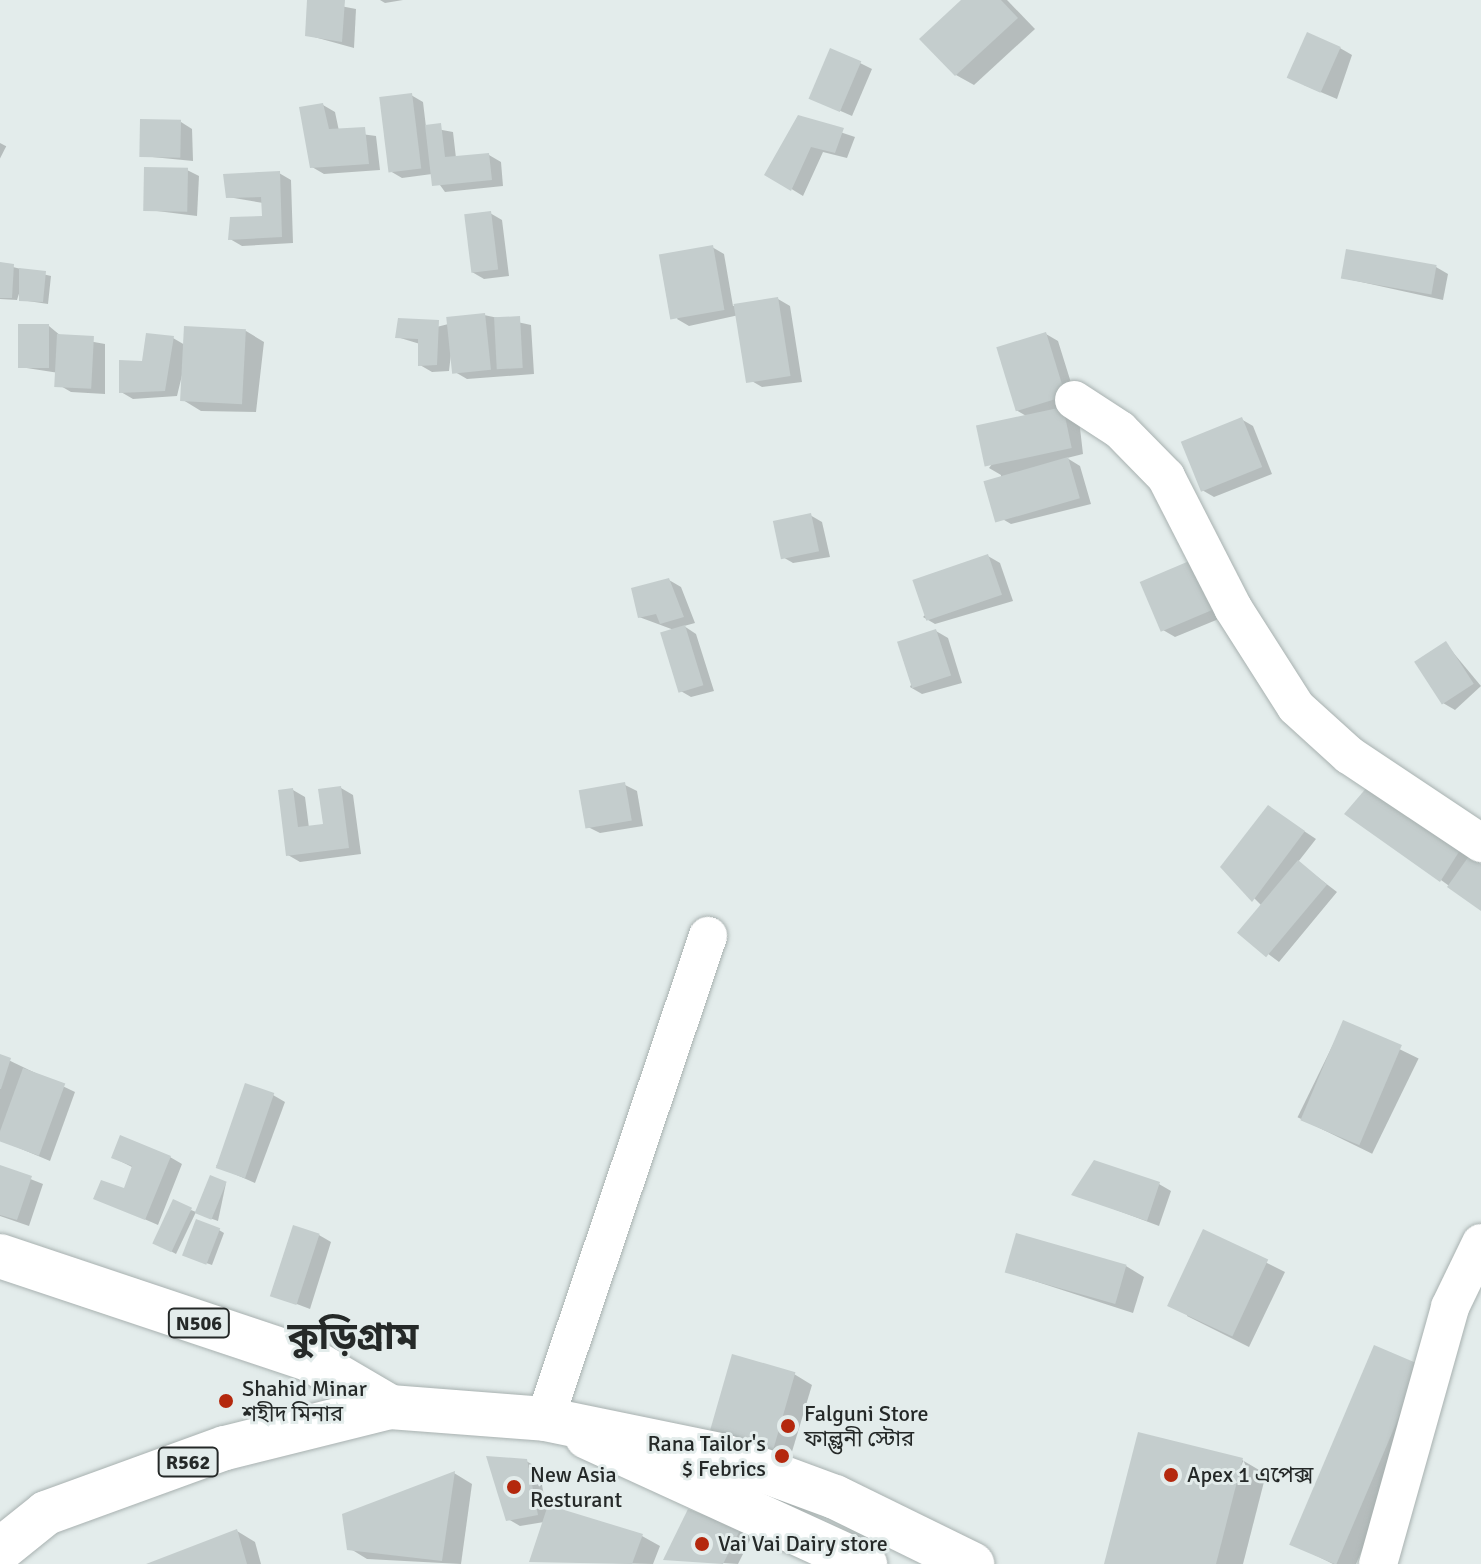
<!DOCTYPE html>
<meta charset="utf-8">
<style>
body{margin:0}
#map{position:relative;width:1481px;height:1564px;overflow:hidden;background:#e3eceb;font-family:Signika,"Noto Sans Bengali",sans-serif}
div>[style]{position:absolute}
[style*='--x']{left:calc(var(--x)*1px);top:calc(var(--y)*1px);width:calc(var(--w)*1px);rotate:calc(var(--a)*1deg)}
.shadow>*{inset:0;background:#0003;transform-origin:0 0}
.building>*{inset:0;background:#c4cdcd;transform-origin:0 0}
.roads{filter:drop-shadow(0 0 2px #a8b1b0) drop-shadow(0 0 2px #a8b1b0)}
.street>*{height:38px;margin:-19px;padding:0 19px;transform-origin:19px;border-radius:19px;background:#fff}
.secondary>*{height:44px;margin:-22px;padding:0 22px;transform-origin:22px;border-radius:22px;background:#fff}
.primary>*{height:44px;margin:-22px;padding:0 22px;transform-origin:22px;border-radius:22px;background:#fff}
.highway>*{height:44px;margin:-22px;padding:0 22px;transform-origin:22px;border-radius:22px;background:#fff}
.dots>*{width:22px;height:22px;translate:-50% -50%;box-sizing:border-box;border:4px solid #e3eceb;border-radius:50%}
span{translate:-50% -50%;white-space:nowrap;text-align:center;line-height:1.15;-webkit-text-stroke:6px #e3eceb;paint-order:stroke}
.shield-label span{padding:2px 6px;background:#e3eceb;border:2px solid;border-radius:6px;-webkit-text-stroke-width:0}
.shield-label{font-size:20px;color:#252928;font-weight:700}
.poi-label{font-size:22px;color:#252928}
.left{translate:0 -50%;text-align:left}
.right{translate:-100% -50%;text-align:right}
.town-label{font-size:38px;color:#252928;font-weight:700}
</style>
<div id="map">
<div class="shadow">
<div style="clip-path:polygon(309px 0,356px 9px,354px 48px,307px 35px)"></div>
<div style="clip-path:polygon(380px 0,403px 0,385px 3px)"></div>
<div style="clip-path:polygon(964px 0,1007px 0,1035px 29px,974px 85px,956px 75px)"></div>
<div style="clip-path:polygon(1340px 48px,1352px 55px,1337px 99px,1304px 85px)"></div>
<div style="clip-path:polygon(860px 63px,872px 69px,852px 116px,811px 98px)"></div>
<div style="clip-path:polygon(411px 95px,423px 102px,426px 127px,453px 132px,456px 158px,489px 155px,501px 162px,503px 186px,445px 192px,432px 174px,402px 178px,390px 171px)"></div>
<div style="clip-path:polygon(323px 105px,335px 112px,339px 131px,376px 136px,380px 170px,324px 174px,312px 167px)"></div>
<div style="clip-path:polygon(798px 118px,855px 137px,847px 158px,823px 152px,803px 196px,767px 174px)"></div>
<div style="clip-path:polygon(181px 122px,192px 129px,193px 161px,142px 156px)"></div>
<div style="left:0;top:143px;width:7px;height:55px;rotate:27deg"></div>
<div style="clip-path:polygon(187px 170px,199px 176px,197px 216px,149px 210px)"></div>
<div style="clip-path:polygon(279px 173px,291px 180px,293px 243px,242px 246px,230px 239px,264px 218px,263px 203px,228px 197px)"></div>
<div style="clip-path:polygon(490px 213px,502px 220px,509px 276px,484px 279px,472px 272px)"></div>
<div style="clip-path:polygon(712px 247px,724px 254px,733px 306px,778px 299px,790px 306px,802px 382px,762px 387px,750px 380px,739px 315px,689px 326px,677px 319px)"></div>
<div style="clip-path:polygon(0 264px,51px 276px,48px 304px,21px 300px,21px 287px,17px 300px,0 299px)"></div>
<div style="clip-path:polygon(1436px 267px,1448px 274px,1443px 300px,1343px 278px)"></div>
<div style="clip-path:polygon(484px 315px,531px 325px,534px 374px,467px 379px,455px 372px,452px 345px,449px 371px,432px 372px,420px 365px,420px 344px,397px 337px)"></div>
<div style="clip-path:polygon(49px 326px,61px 336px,105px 344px,105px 394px,71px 392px,59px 385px,59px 373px,20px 367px)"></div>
<div style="clip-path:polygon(246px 331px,264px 342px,256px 412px,201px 411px,183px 400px,184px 367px,177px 396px,133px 399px,121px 392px,173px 338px,185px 345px)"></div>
<div style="clip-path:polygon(1046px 334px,1058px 341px,1077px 402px,1083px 454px,1067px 458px,1080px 466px,1091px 504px,1011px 524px,999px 517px,1001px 475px,989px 468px,1028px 417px,1016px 410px)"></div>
<div style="clip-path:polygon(1241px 419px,1253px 426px,1272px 474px,1214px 497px,1202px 490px)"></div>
<div style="clip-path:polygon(810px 515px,822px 522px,830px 557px,793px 563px,781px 556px)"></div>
<div style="clip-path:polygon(988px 556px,1000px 563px,1013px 601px,935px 624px,923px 617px)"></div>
<div style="clip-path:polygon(1194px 562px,1226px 616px,1175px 637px,1163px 630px)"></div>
<div style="clip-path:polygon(669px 580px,681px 587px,695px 623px,684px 626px,696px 634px,714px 691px,691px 697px,679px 690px,674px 630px,639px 617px)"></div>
<div style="clip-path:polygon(936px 631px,948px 638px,962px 683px,922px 694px,910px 687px)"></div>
<div style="clip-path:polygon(1446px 644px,1481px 686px,1455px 710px,1443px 703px)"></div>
<div style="clip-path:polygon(625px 785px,637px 791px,643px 826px,600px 833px,588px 827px)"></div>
<div style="clip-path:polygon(341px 788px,353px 795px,361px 854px,300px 862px,288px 855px,293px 790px,305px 797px,309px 828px,325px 826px)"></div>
<div style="clip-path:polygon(1369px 788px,1479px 859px,1481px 909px,1441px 880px)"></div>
<div style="clip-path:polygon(1280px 815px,1316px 839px,1298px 862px,1337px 892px,1279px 962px,1240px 933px,1262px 906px,1223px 867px)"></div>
<div style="left:1344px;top:1022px;width:83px;height:106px;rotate:26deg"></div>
<div style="clip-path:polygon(0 1056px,75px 1092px,50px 1161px,0 1140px)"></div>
<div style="clip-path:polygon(273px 1095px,285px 1102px,255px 1183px,216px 1166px)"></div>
<div style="clip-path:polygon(170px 1157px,182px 1164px,158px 1225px,96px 1198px,125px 1191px,134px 1168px,114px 1158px)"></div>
<div style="clip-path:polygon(0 1167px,43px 1184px,29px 1226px,0 1216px)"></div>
<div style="clip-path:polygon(226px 1183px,218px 1221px,204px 1216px)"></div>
<div style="clip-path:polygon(1159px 1184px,1171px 1191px,1159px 1226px,1074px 1194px)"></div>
<div style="clip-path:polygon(191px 1210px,196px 1212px,176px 1254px,154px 1242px)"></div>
<div style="clip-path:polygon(219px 1230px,224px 1233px,212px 1265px,189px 1257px)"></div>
<div style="clip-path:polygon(1204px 1231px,1285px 1272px,1249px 1347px,1187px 1316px)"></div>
<div style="clip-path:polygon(319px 1235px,331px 1242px,310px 1309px,273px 1295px)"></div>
<div style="clip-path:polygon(1126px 1266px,1144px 1277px,1133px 1313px,1007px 1272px)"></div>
<div style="clip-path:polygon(1375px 1348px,1438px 1377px,1356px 1564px,1333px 1564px,1293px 1544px)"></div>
<div style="clip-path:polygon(794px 1374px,812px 1385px,788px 1465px,728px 1447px)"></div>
<div style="clip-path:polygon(1242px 1460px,1266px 1474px,1243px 1564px,1106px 1564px)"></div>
<div style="clip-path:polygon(526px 1461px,539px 1468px,546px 1507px,642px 1536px,660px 1546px,653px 1564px,532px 1561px,544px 1522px,520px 1526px,508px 1519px)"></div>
<div style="clip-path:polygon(454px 1473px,472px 1484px,461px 1564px,367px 1559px,349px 1548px)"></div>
<div style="clip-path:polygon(740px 1530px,752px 1536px,738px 1564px,665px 1559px)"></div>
<div style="clip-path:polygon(237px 1531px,255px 1542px,261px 1564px,151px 1564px)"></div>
</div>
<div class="building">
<div style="clip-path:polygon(307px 0,345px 0,342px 42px,305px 36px)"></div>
<div style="clip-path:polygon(961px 0,1001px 0,1018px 18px,955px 76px,919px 39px)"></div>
<div style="left:1307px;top:32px;width:37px;height:50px;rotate:24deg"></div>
<div style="left:830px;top:48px;width:34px;height:55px;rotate:23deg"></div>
<div style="left:412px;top:93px;width:76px;height:33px;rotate:83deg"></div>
<div style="clip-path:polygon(323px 103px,329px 129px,365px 127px,369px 164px,310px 168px,299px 107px)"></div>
<div style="clip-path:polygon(798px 115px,844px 128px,835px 153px,811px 147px,791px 191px,764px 175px)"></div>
<div style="left:140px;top:119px;width:41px;height:38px;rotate:1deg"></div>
<div style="clip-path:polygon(441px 123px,445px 157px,489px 153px,492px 180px,432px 186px,425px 125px)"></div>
<div style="left:144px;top:167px;width:44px;height:44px;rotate:1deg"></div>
<div style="clip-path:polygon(280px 171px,282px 237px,228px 240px,230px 217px,262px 216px,261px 197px,226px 198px,223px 174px)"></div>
<div style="left:491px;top:211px;width:59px;height:27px;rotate:83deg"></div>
<div style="left:713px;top:245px;width:66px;height:55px;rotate:80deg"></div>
<div style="left:1346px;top:249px;width:92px;height:30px;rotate:10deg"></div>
<div style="clip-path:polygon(0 262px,14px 264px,12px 298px,0 298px)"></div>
<div style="clip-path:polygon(19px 268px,46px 271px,43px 302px,19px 301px)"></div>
<div style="left:778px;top:297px;width:80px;height:45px;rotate:81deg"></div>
<div style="left:485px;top:313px;width:57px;height:39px;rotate:84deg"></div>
<div style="left:520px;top:316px;width:52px;height:26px;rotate:87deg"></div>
<div style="clip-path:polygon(398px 318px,439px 320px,437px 365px,418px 366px,418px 339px,395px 338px)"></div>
<div style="left:18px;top:324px;width:31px;height:44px"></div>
<div style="left:184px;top:326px;width:62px;height:75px;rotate:3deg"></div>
<div style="left:1046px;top:332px;width:67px;height:52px;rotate:73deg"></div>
<div style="clip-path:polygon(146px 333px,174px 336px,165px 391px,119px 393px,119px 360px,142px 361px)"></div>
<div style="left:57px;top:334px;width:37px;height:53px;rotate:3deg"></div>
<div style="left:1063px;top:407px;width:42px;height:89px;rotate:78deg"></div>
<div style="left:1242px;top:417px;width:54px;height:66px;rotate:68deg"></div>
<div style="left:1068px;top:457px;width:43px;height:88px;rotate:74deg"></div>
<div style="left:811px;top:513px;width:39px;height:39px;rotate:78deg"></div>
<div style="left:988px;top:554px;width:43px;height:80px;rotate:71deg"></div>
<div style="left:1194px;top:559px;width:54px;height:59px;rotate:67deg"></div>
<div style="clip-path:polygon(669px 578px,684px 617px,660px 624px,656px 614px,638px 618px,631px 588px)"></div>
<div style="left:685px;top:625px;width:63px;height:26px;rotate:73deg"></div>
<div style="left:936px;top:629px;width:49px;height:41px;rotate:72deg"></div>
<div style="left:1446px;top:641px;width:51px;height:38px;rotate:57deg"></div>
<div style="left:625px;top:782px;width:39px;height:47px;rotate:80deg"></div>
<div style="clip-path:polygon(341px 786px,349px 848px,286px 856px,278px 790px,293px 788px,298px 827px,323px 824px,318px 789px)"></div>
<div style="clip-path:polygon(1368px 786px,1462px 847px,1440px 882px,1344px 814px)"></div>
<div style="clip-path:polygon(1268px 805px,1305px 831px,1252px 902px,1220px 867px)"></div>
<div style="clip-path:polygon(1469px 856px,1481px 864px,1481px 911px,1447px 887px)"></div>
<div style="left:1298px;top:860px;width:38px;height:95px;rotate:40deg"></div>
<div style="left:1343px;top:1020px;width:64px;height:109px;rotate:23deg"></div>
<div style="clip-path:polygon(0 1054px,11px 1058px,1px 1089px,0 1089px)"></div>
<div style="left:23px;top:1068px;width:45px;height:77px;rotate:20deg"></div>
<div style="left:245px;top:1083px;width:31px;height:90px;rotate:19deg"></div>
<div style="clip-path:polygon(120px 1135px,171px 1156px,145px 1220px,93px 1199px,101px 1180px,124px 1188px,132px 1166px,111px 1158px)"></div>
<div style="clip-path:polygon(1094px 1160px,1160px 1182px,1147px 1221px,1071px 1195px)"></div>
<div style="clip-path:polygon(0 1165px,32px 1176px,17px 1220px,0 1215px)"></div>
<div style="left:210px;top:1175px;width:18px;height:41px;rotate:22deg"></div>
<div style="left:173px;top:1199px;width:21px;height:49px;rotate:25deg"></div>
<div style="left:196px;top:1219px;width:26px;height:39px;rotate:21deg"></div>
<div style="left:293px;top:1225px;width:28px;height:75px;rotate:18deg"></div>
<div style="left:1203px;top:1229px;width:72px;height:85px;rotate:25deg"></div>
<div style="left:1016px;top:1233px;width:115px;height:41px;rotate:16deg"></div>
<div style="left:1374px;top:1345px;width:51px;height:217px;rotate:23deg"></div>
<div style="left:732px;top:1354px;width:66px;height:88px;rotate:16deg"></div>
<div style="clip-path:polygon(1138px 1432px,1243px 1458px,1216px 1564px,1104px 1564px)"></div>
<div style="clip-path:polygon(486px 1456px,527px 1459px,538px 1515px,506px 1521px)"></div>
<div style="clip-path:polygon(455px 1471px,442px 1561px,347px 1550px,342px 1514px)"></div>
<div style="clip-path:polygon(548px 1505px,643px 1534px,632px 1564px,529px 1562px)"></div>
<div style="clip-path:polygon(688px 1509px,741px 1528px,723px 1564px,663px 1560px)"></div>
<div style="clip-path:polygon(237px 1529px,247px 1564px,146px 1564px)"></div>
</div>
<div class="roads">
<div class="street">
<div style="--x:1074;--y:400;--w:55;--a:33.1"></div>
<div style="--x:1120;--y:430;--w:66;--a:45.6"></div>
<div style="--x:1166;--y:477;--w:147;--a:62.9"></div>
<div style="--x:1233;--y:608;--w:117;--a:57.5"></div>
<div style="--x:1296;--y:707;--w:72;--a:42.2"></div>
<div style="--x:1349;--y:755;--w:159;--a:33.7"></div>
<div style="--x:545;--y:1419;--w:510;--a:-71.35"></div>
<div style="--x:1378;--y:1564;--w:267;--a:-74.3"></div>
<div style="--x:1450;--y:1307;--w:71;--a:-64.2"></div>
</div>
<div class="secondary">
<div style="--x:587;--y:1437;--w:306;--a:24.6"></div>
</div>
<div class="primary">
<div style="--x:0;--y:1550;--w:59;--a:-38.8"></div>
<div style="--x:46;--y:1513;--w:190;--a:-20"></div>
<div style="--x:225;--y:1448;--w:170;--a:-14"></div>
</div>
<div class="highway">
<div style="--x:0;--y:1256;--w:327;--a:18.5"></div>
<div style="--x:310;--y:1360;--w:93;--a:30.4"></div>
<div style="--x:390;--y:1407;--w:155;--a:4.4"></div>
<div style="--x:545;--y:1419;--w:180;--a:11.6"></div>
<div style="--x:721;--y:1455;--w:121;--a:20.2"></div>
<div style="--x:835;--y:1497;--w:153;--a:26.1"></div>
</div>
</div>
<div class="dots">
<div style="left:226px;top:1401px;background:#b4280d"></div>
<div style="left:788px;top:1426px;background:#b4280d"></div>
<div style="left:782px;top:1456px;background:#b4280d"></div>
<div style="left:1171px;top:1475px;background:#b4280d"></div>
<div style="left:514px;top:1487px;background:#b4280d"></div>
<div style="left:702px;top:1544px;background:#b4280d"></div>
</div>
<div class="shield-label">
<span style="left:199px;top:1323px">N506</span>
<span style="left:188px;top:1462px">R562</span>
</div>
<div class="poi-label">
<span class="left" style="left:242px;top:1401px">Shahid Minar<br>শহীদ মিনার</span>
<span class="left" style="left:804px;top:1426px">Falguni Store<br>ফাল্গুনী স্টোর</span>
<span class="right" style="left:766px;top:1456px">Rana Tailor's<br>$ Febrics</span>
<span class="left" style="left:530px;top:1487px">New Asia<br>Resturant</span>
<span class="left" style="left:1187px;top:1475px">Apex 1 এপেক্স</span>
<span class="left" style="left:718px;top:1544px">Vai Vai Dairy store</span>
</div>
<div class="town-label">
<span style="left:353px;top:1337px">কুড়িগ্রাম</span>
</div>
</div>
